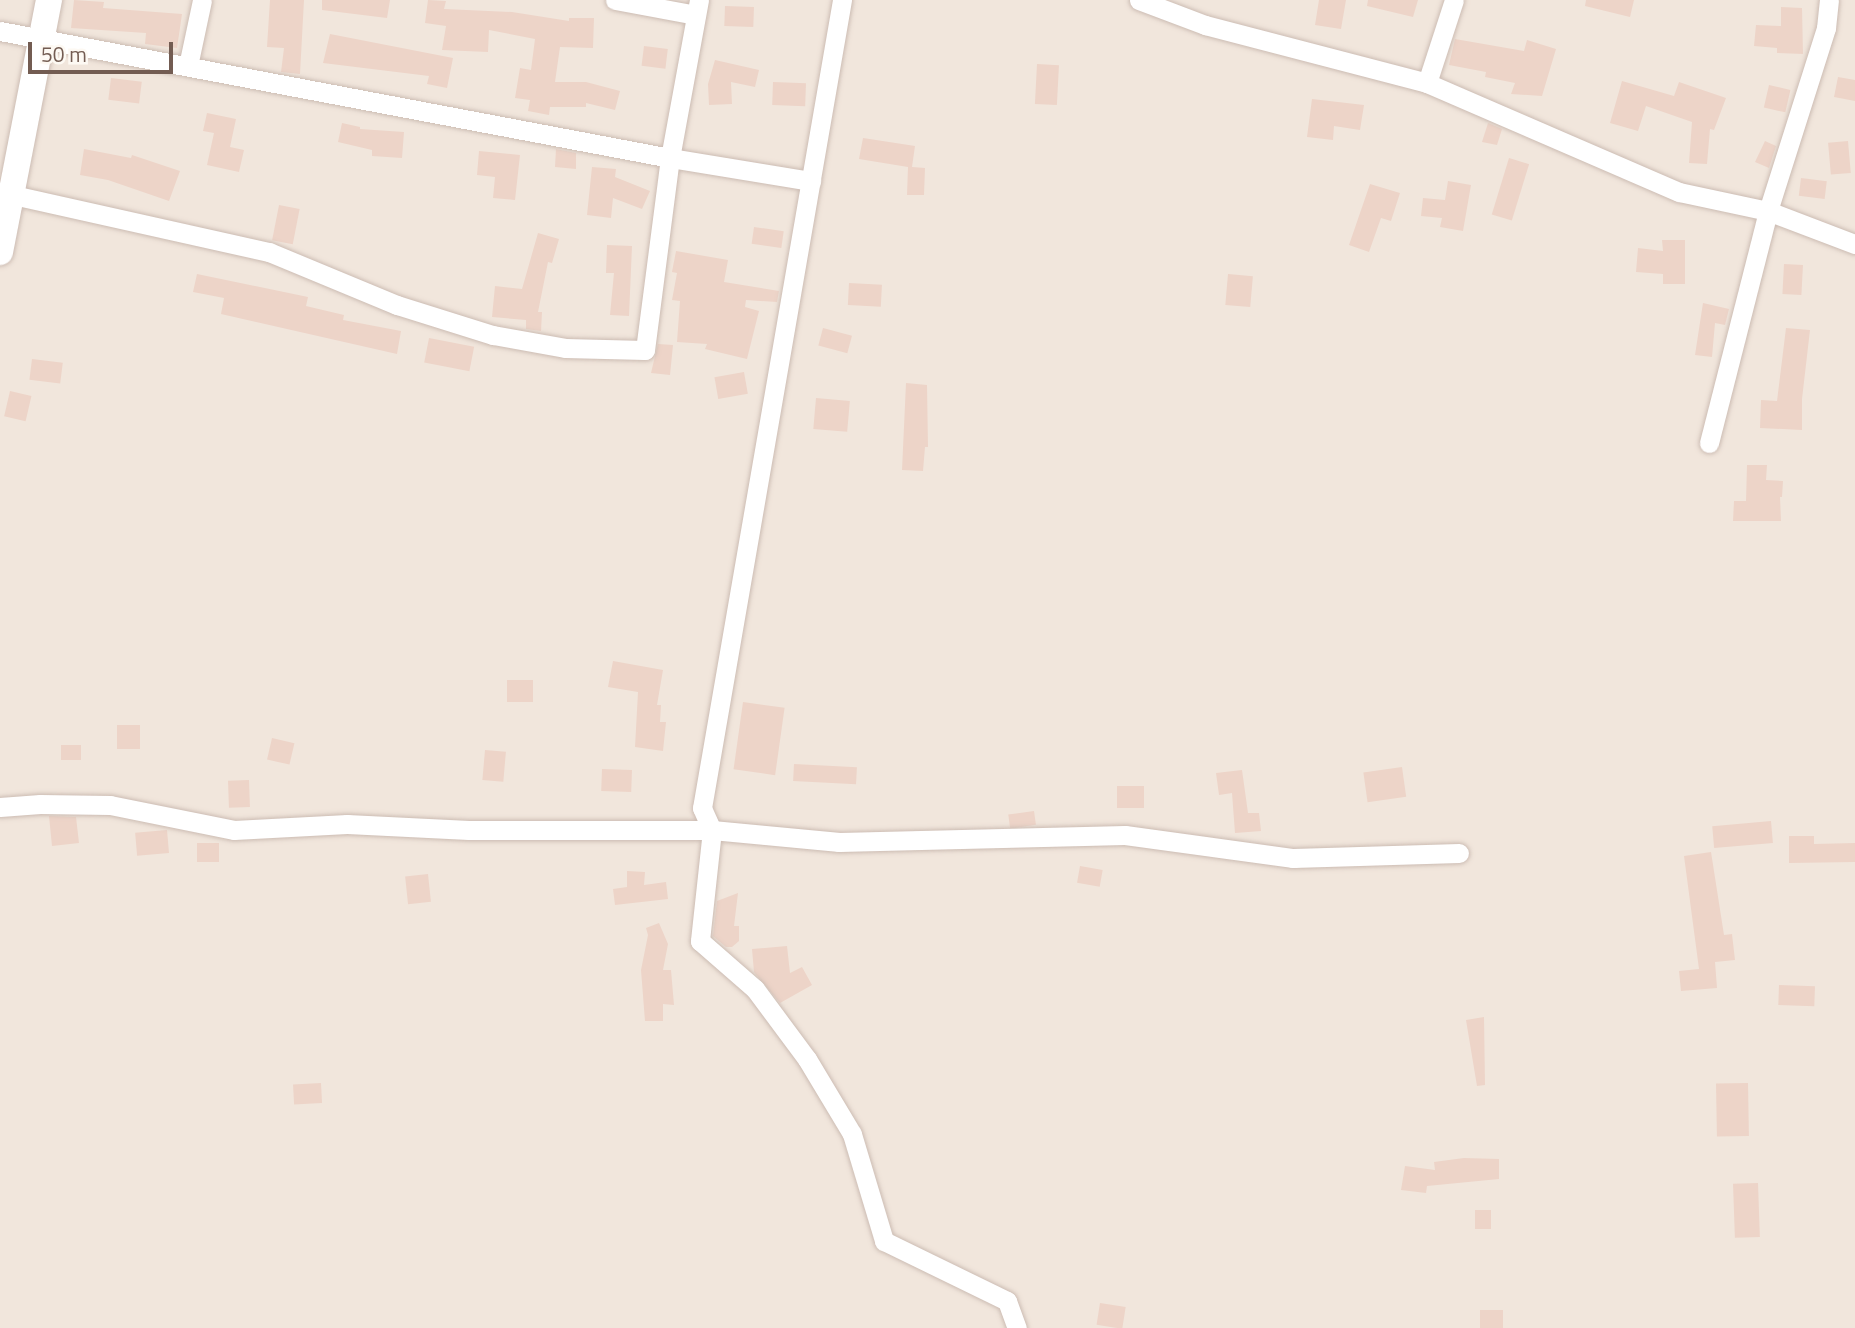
<!DOCTYPE html>
<style>
body{margin:0}
#map{position:relative;width:1855px;height:1328px;overflow:hidden;background:#fbf4ed;font-family:"Titillium Web",sans-serif}
div>[style]{position:absolute}
[style*='--x']{left:calc(var(--x)*1px);top:calc(var(--y)*1px);width:calc(var(--w)*1px);rotate:calc(var(--a)*1deg)}
.residential>*{inset:0;background:#f1e6dc;transform-origin:0 0}
.building>*{inset:0;background:#edd4c8;transform-origin:0 0}
.roads{filter:drop-shadow(0 0 2px #ccbcb3) drop-shadow(0 0 2px #ccbcb3)}
.street>*{height:19px;margin:-9.5px;padding:0 9.5px;transform-origin:9.5px;border-radius:9.5px;background:#fff}
.secondary>*{height:26px;margin:-13px;padding:0 13px;transform-origin:13px;border-radius:13px;background:#fff}
span{translate:-50% -50%;white-space:nowrap;text-align:center;line-height:1.15;-webkit-text-stroke:7px #fdf9f3;paint-order:stroke}
.scale{position:absolute;left:28px;top:42px;width:145px;height:32px;box-sizing:border-box;border:4px solid #735c52;border-top:0;padding-left:9px;font-size:21px;line-height:24px;white-space:nowrap;color:#735c52;-webkit-text-stroke:5px #fdf9f3;paint-order:stroke}
</style>
<div id="map">
<div class="residential">
<div style="left:0;top:0;width:1855px;height:1328px"></div>
</div>
<div class="building">
<div style="clip-path:polygon(74px 0,104px 2px,103px 8px,182px 14px,177px 48px,145px 44px,146px 33px,71px 28px)"></div>
<div style="clip-path:polygon(270px 0,304px 0,300px 74px,281px 72px,284px 48px,267px 47px)"></div>
<div style="clip-path:polygon(322px 0,390px 0,387px 18px,322px 10px)"></div>
<div style="clip-path:polygon(428px 0,446px 1px,444px 9px,512px 12px,569px 21px,569px 18px,594px 18px,593px 48px,560px 47px,555px 82px,586px 82px,620px 91px,615px 110px,586px 103px,586px 107px,550px 107px,549px 115px,528px 111px,530px 100px,515px 98px,520px 68px,531px 70px,535px 39px,489px 30px,488px 52px,442px 50px,446px 26px,425px 23px)"></div>
<div style="clip-path:polygon(1319px 0,1346px 0,1341px 29px,1315px 25px)"></div>
<div style="clip-path:polygon(1368px 0,1418px 0,1413px 17px,1367px 6px)"></div>
<div style="clip-path:polygon(1586px 0,1634px 0,1630px 17px,1585px 6px)"></div>
<div style="left:725px;top:6px;width:29px;height:20px;rotate:2deg"></div>
<div style="clip-path:polygon(1781px 7px,1802px 8px,1803px 54px,1777px 53px,1777px 48px,1754px 46px,1756px 25px,1781px 26px)"></div>
<div style="clip-path:polygon(330px 34px,453px 58px,447px 88px,427px 84px,429px 76px,323px 63px)"></div>
<div style="clip-path:polygon(1455px 39px,1524px 51px,1527px 40px,1556px 49px,1542px 96px,1511px 94px,1515px 83px,1485px 77px,1486px 72px,1449px 65px)"></div>
<div style="left:644px;top:46px;width:24px;height:20px;rotate:7deg"></div>
<div style="clip-path:polygon(715px 60px,759px 70px,755px 87px,731px 82px,732px 104px,709px 105px,708px 84px)"></div>
<div style="left:1037px;top:64px;width:22px;height:40px;rotate:3deg"></div>
<div style="clip-path:polygon(1838px 77px,1855px 80px,1855px 101px,1834px 97px)"></div>
<div style="left:111px;top:78px;width:31px;height:22px;rotate:7deg"></div>
<div style="clip-path:polygon(1622px 81px,1674px 96px,1679px 82px,1726px 98px,1714px 130px,1710px 129px,1707px 164px,1689px 163px,1692px 122px,1646px 106px,1638px 131px,1610px 123px)"></div>
<div style="left:773px;top:82px;width:33px;height:23px;rotate:2deg"></div>
<div style="left:1769px;top:85px;width:22px;height:23px;rotate:13deg"></div>
<div style="clip-path:polygon(1312px 99px,1364px 105px,1360px 130px,1334px 126px,1333px 140px,1307px 137px)"></div>
<div style="clip-path:polygon(207px 113px,236px 119px,230px 147px,244px 150px,239px 172px,207px 165px,214px 133px,203px 131px)"></div>
<div style="clip-path:polygon(342px 123px,360px 127px,360px 129px,404px 132px,402px 158px,372px 156px,372px 150px,338px 142px)"></div>
<div style="clip-path:polygon(1488px 123px,1502px 129px,1497px 145px,1482px 142px)"></div>
<div style="clip-path:polygon(863px 138px,915px 146px,912px 167px,925px 168px,924px 195px,907px 195px,908px 167px,859px 159px)"></div>
<div style="clip-path:polygon(1765px 141px,1776px 146px,1769px 168px,1755px 162px)"></div>
<div style="left:1848px;top:141px;width:32px;height:20px;rotate:85deg"></div>
<div style="clip-path:polygon(84px 149px,131px 158px,132px 155px,180px 171px,169px 201px,108px 180px,80px 175px)"></div>
<div style="clip-path:polygon(556px 149px,576px 153px,576px 169px,555px 167px)"></div>
<div style="clip-path:polygon(479px 151px,520px 155px,515px 200px,493px 198px,495px 177px,477px 175px)"></div>
<div style="left:1509px;top:158px;width:21px;height:59px;rotate:17deg"></div>
<div style="clip-path:polygon(592px 167px,616px 169px,615px 177px,650px 191px,642px 209px,613px 198px,611px 218px,587px 215px)"></div>
<div style="left:1801px;top:178px;width:26px;height:18px;rotate:7deg"></div>
<div style="clip-path:polygon(1448px 181px,1471px 185px,1463px 231px,1440px 227px,1442px 218px,1421px 216px,1423px 198px,1445px 200px)"></div>
<div style="clip-path:polygon(1370px 184px,1400px 193px,1391px 221px,1381px 218px,1369px 252px,1349px 245px)"></div>
<div style="left:279px;top:205px;width:21px;height:36px;rotate:11deg"></div>
<div style="left:754px;top:227px;width:30px;height:17px;rotate:8deg"></div>
<div style="clip-path:polygon(538px 233px,559px 239px,552px 263px,548px 262px,538px 312px,542px 312px,541px 331px,526px 329px,526px 320px,492px 317px,495px 286px,522px 289px)"></div>
<div style="clip-path:polygon(1662px 240px,1685px 240px,1685px 284px,1663px 284px,1663px 274px,1636px 272px,1638px 248px,1663px 251px)"></div>
<div style="clip-path:polygon(607px 245px,632px 246px,629px 316px,610px 315px,614px 273px,606px 273px)"></div>
<div style="clip-path:polygon(676px 251px,728px 260px,724px 282px,779px 291px,777px 302px,746px 300px,745px 307px,759px 311px,747px 359px,705px 349px,707px 344px,677px 342px,680px 301px,672px 300px,677px 273px,672px 272px)"></div>
<div style="left:1784px;top:264px;width:19px;height:30px;rotate:3deg"></div>
<div style="clip-path:polygon(197px 274px,308px 297px,306px 306px,344px 315px,343px 320px,401px 331px,397px 354px,221px 314px,224px 298px,193px 292px)"></div>
<div style="left:1228px;top:274px;width:25px;height:31px;rotate:5deg"></div>
<div style="left:849px;top:283px;width:33px;height:22px;rotate:3deg"></div>
<div style="clip-path:polygon(1703px 303px,1729px 309px,1725px 325px,1715px 323px,1712px 357px,1695px 355px)"></div>
<div style="left:823px;top:328px;width:30px;height:18px;rotate:15deg"></div>
<div style="clip-path:polygon(1786px 328px,1810px 330px,1802px 399px,1802px 430px,1760px 428px,1761px 400px,1777px 401px)"></div>
<div style="left:429px;top:338px;width:46px;height:25px;rotate:11deg"></div>
<div style="clip-path:polygon(658px 344px,673px 345px,670px 375px,651px 373px)"></div>
<div style="left:32px;top:359px;width:31px;height:21px;rotate:7deg"></div>
<div style="left:744px;top:372px;width:22px;height:30px;rotate:80deg"></div>
<div style="clip-path:polygon(906px 383px,927px 385px,928px 447px,925px 447px,923px 471px,902px 470px)"></div>
<div style="left:10px;top:391px;width:22px;height:26px;rotate:13deg"></div>
<div style="left:816px;top:398px;width:34px;height:31px;rotate:5deg"></div>
<div style="clip-path:polygon(1747px 465px,1767px 465px,1766px 480px,1783px 481px,1782px 497px,1780px 497px,1781px 521px,1733px 521px,1734px 501px,1746px 501px)"></div>
<div style="clip-path:polygon(613px 661px,663px 670px,657px 705px,661px 705px,660px 722px,666px 722px,663px 751px,635px 747px,638px 692px,608px 687px)"></div>
<div style="left:507px;top:680px;width:26px;height:22px"></div>
<div style="left:743px;top:702px;width:42px;height:68px;rotate:8deg"></div>
<div style="left:117px;top:725px;width:23px;height:24px"></div>
<div style="left:272px;top:738px;width:23px;height:22px;rotate:13deg"></div>
<div style="left:61px;top:745px;width:20px;height:15px"></div>
<div style="left:485px;top:750px;width:21px;height:30px;rotate:5deg"></div>
<div style="left:794px;top:764px;width:63px;height:17px;rotate:3deg"></div>
<div style="left:1402px;top:767px;width:30px;height:39px;rotate:82deg"></div>
<div style="left:602px;top:769px;width:30px;height:22px;rotate:2deg"></div>
<div style="clip-path:polygon(1242px 770px,1248px 813px,1259px 813px,1261px 831px,1235px 833px,1232px 793px,1219px 795px,1216px 773px)"></div>
<div style="left:249px;top:780px;width:27px;height:21px;rotate:88deg"></div>
<div style="left:1117px;top:786px;width:27px;height:22px"></div>
<div style="left:1034px;top:811px;width:14px;height:26px;rotate:82deg"></div>
<div style="clip-path:polygon(49px 816px,76px 817px,79px 843px,52px 846px)"></div>
<div style="left:1771px;top:821px;width:22px;height:59px;rotate:85deg"></div>
<div style="left:167px;top:830px;width:23px;height:32px;rotate:85deg"></div>
<div style="clip-path:polygon(1789px 836px,1814px 836px,1814px 844px,1855px 843px,1855px 862px,1789px 863px)"></div>
<div style="left:197px;top:843px;width:22px;height:19px"></div>
<div style="clip-path:polygon(1711px 852px,1724px 935px,1732px 934px,1735px 960px,1715px 962px,1717px 988px,1681px 991px,1679px 971px,1699px 969px,1684px 856px)"></div>
<div style="left:1080px;top:866px;width:23px;height:17px;rotate:10deg"></div>
<div style="clip-path:polygon(627px 871px,645px 872px,644px 885px,666px 882px,668px 899px,615px 905px,613px 889px,627px 887px)"></div>
<div style="left:428px;top:874px;width:28px;height:23px;rotate:84deg"></div>
<div style="clip-path:polygon(738px 893px,734px 926px,739px 926px,739px 941px,732px 947px,726px 947px,713px 936px,717px 901px)"></div>
<div style="clip-path:polygon(659px 923px,668px 944px,663px 970px,671px 970px,674px 1005px,663px 1004px,663px 1021px,645px 1021px,641px 970px,648px 935px,646px 928px)"></div>
<div style="clip-path:polygon(787px 946px,790px 973px,802px 967px,812px 985px,780px 1003px,754px 972px,752px 949px)"></div>
<div style="left:1779px;top:985px;width:36px;height:20px;rotate:2deg"></div>
<div style="clip-path:polygon(1484px 1017px,1485px 1085px,1477px 1086px,1466px 1020px)"></div>
<div style="left:321px;top:1083px;width:20px;height:28px;rotate:87deg"></div>
<div style="left:1748px;top:1083px;width:53px;height:32px;rotate:89deg"></div>
<div style="clip-path:polygon(1464px 1158px,1499px 1159px,1499px 1179px,1427px 1186px,1426px 1193px,1401px 1190px,1405px 1166px,1435px 1170px,1434px 1162px)"></div>
<div style="left:1758px;top:1183px;width:54px;height:25px;rotate:88deg"></div>
<div style="left:1475px;top:1210px;width:16px;height:19px"></div>
<div style="left:1100px;top:1303px;width:26px;height:22px;rotate:9deg"></div>
<div style="left:1480px;top:1310px;width:23px;height:18px"></div>
</div>
<div class="roads">
<div class="street">
<div style="--x:615;--y:0;--w:82;--a:10.5"></div>
<div style="--x:842;--y:0;--w:820;--a:99.83"></div>
<div style="--x:702;--y:808;--w:24;--a:66"></div>
<div style="--x:712;--y:830;--w:112;--a:96.2"></div>
<div style="--x:700;--y:941;--w:73;--a:41.1"></div>
<div style="--x:755;--y:989;--w:87;--a:53.4"></div>
<div style="--x:807;--y:1059;--w:87;--a:59"></div>
<div style="--x:852;--y:1134;--w:112;--a:73.3"></div>
<div style="--x:884;--y:1241;--w:137;--a:26"></div>
<div style="--x:1007;--y:1301;--w:29;--a:70"></div>
<div style="--x:1139;--y:0;--w:71;--a:20.7"></div>
<div style="--x:1205;--y:25;--w:229;--a:14.6"></div>
<div style="--x:1427;--y:83;--w:275;--a:23.4"></div>
<div style="--x:1679;--y:192;--w:91;--a:12.1"></div>
<div style="--x:1768;--y:211;--w:93;--a:20.8"></div>
<div style="--x:0;--y:31;--w:682;--a:10.73"></div>
<div style="--x:670;--y:158;--w:143;--a:9.3"></div>
<div style="--x:188;--y:66;--w:67;--a:-78"></div>
<div style="--x:1427;--y:83;--w:87;--a:-72"></div>
<div style="--x:0;--y:192;--w:276;--a:12.6"></div>
<div style="--x:269;--y:252;--w:139;--a:22.5"></div>
<div style="--x:397;--y:305;--w:101;--a:17.4"></div>
<div style="--x:493;--y:335;--w:73;--a:10.2"></div>
<div style="--x:565;--y:348;--w:80;--a:1.4"></div>
<div style="--x:645;--y:350;--w:194;--a:-82.6"></div>
<div style="--x:670;--y:158;--w:161;--a:-79.6"></div>
<div style="--x:1709;--y:443;--w:239;--a:-75.7"></div>
<div style="--x:1768;--y:211;--w:192;--a:-72.4"></div>
<div style="--x:1826;--y:28;--w:28;--a:-84"></div>
<div style="--x:0;--y:807;--w:40;--a:-4.3"></div>
<div style="--x:40;--y:804;--w:70;--a:0.8"></div>
<div style="--x:110;--y:805;--w:126;--a:11.4"></div>
<div style="--x:234;--y:830;--w:113;--a:-3"></div>
<div style="--x:347;--y:824;--w:122;--a:2.8"></div>
<div style="--x:469;--y:830;--w:243;--a:0"></div>
<div style="--x:712;--y:830;--w:128;--a:5.4"></div>
<div style="--x:839;--y:842;--w:286;--a:-1.4"></div>
<div style="--x:1125;--y:835;--w:170;--a:7.8"></div>
<div style="--x:1293;--y:858;--w:166;--a:-1.7"></div>
</div>
<div class="secondary">
<div style="--x:0;--y:252;--w:257;--a:-79"></div>
</div>
</div>
<div class="scale">50 m</div>
</div>
